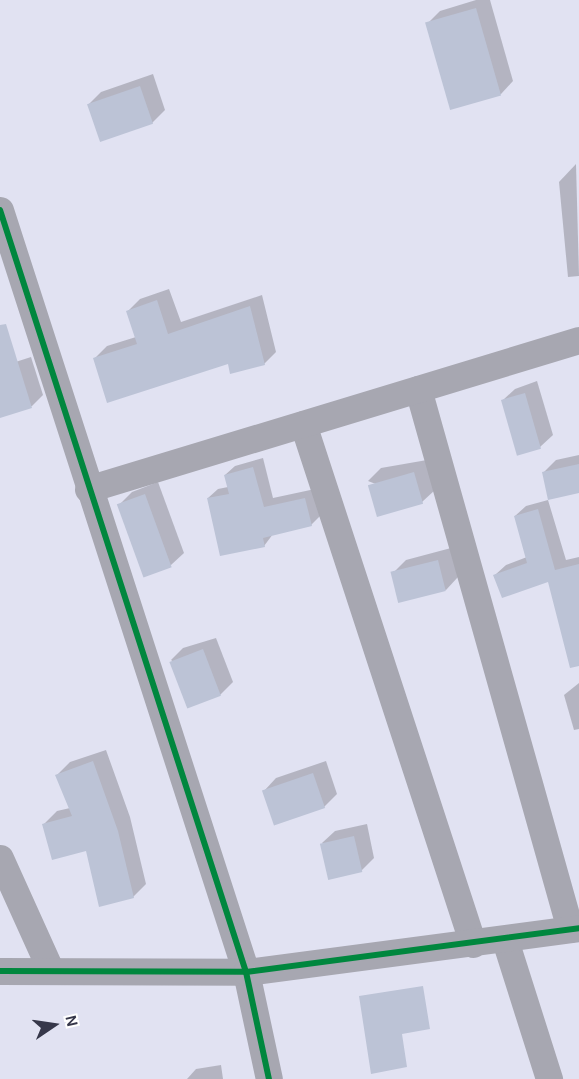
<!DOCTYPE html>
<style>
body{margin:0}
#map{position:relative;width:579px;height:1079px;overflow:hidden;background:#e1e2f2;font-family:Karla,sans-serif}
div>[style]{position:absolute}
[style*='--x']{left:calc(var(--x)*1px);top:calc(var(--y)*1px);width:calc(var(--w)*1px);rotate:calc(var(--a)*1deg)}
.shadow>*{inset:0;background:#0003}
.building>*{inset:0;background:#bcc3d6;transform-origin:0 0}
.minor>*{height:27px;margin:-13.5px;padding:0 13.5px;transform-origin:13.5px;border-radius:13.5px;background:#a7a7b1}
.cycleway>*{height:6px;margin:-3px;padding:0 3px;transform-origin:3px;border-radius:3px;background:#00873e}
span{translate:-50% -50%;white-space:nowrap;text-align:center;line-height:1.15;-webkit-text-stroke:4.5px #fff;paint-order:stroke}
.north{position:absolute;left:24px;top:995px;width:60px;height:60px;-webkit-text-stroke:4px #fff;paint-order:stroke;rotate:77deg;font-size:16px;font-weight:700;line-height:24px;text-align:center;color:#36374a}
.north::after{content:'';display:block;margin:auto;width:21px;height:27px;background:#36374a;clip-path:polygon(50% 0,100% 100%,50% 72%,0 100%)}
</style>
<div id="map">
<div class="shadow">
<div style="clip-path:polygon(476px 0,490px 0,513px 81px,501px 94px,451px 108px,427px 24px,440px 11px)"></div>
<div style="clip-path:polygon(153px 74px,165px 110px,152px 123px,88px 105px,101px 92px)"></div>
<div style="clip-path:polygon(576px 164px,579px 276px,568px 277px,559px 182px)"></div>
<div style="clip-path:polygon(169px 289px,181px 322px,262px 295px,276px 352px,264px 364px,95px 358px,107px 346px,136px 337px,128px 311px,140px 299px)"></div>
<div style="clip-path:polygon(31px 357px,43px 395px,32px 406px,0 416px,0 367px)"></div>
<div style="clip-path:polygon(537px 381px,553px 435px,540px 447px,502px 401px,515px 389px)"></div>
<div style="clip-path:polygon(579px 455px,579px 491px,543px 473px,556px 460px)"></div>
<div style="clip-path:polygon(263px 458px,273px 498px,315px 489px,321px 515px,311px 525px,273px 534px,264px 546px,208px 498px,218px 489px,228px 487px,225px 475px,235px 466px)"></div>
<div style="clip-path:polygon(427px 460px,435px 490px,422px 502px,368px 481px,381px 468px)"></div>
<div style="clip-path:polygon(158px 482px,184px 553px,171px 565px,146px 576px,119px 505px,132px 492px)"></div>
<div style="clip-path:polygon(548px 500px,566px 560px,579px 557px,579px 601px,549px 580px,495px 575px,506px 565px,527px 557px,515px 516px,526px 506px)"></div>
<div style="clip-path:polygon(451px 548px,458px 577px,446px 590px,393px 573px,406px 560px)"></div>
<div style="clip-path:polygon(216px 638px,233px 682px,220px 695px,171px 660px,183px 648px)"></div>
<div style="clip-path:polygon(579px 683px,579px 729px,574px 730px,564px 695px)"></div>
<div style="clip-path:polygon(106px 750px,130px 817px,146px 884px,133px 897px,87px 849px,44px 824px,57px 811px,70px 808px,57px 775px,70px 762px)"></div>
<div style="clip-path:polygon(326px 761px,337px 794px,324px 807px,264px 791px,276px 778px)"></div>
<div style="clip-path:polygon(367px 824px,374px 858px,361px 871px,322px 843px,335px 831px)"></div>
<div style="clip-path:polygon(221px 1065px,223px 1079px,187px 1079px,196px 1069px)"></div>
</div>
<div class="building">
<div style="left:476px;top:8px;width:91px;height:53px;rotate:74deg"></div>
<div style="left:140px;top:86px;width:40px;height:56px;rotate:71deg"></div>
<div style="clip-path:polygon(157px 300px,168px 334px,250px 306px,265px 365px,230px 374px,228px 364px,107px 403px,93px 358px,137px 344px,126px 311px)"></div>
<div style="clip-path:polygon(6px 324px,32px 408px,0 418px,0 325px)"></div>
<div style="left:525px;top:393px;width:58px;height:25px;rotate:74deg"></div>
<div style="clip-path:polygon(579px 464px,579px 493px,548px 500px,542px 472px)"></div>
<div style="clip-path:polygon(253px 467px,264px 507px,305px 498px,312px 526px,263px 538px,265px 547px,220px 556px,207px 498px,229px 494px,224px 475px)"></div>
<div style="left:414px;top:472px;width:33px;height:48px;rotate:74deg"></div>
<div style="left:145px;top:494px;width:78px;height:30px;rotate:70deg"></div>
<div style="clip-path:polygon(538px 509px,555px 570px,579px 564px,579px 666px,570px 668px,548px 582px,502px 598px,493px 575px,527px 563px,514px 516px)"></div>
<div style="left:438px;top:560px;width:32px;height:49px;rotate:76deg"></div>
<div style="left:203px;top:649px;width:50px;height:36px;rotate:69deg"></div>
<div style="clip-path:polygon(93px 761px,118px 831px,134px 898px,99px 907px,86px 851px,52px 860px,42px 824px,72px 816px,55px 775px)"></div>
<div style="left:313px;top:773px;width:37px;height:54px;rotate:71deg"></div>
<div style="left:354px;top:836px;width:37px;height:35px;rotate:77deg"></div>
<div style="clip-path:polygon(423px 986px,430px 1029px,402px 1034px,407px 1067px,371px 1074px,359px 996px)"></div>
</div>
<div class="minor">
<div style="--x:0;--y:210;--w:801;--a:72.11"></div>
<div style="--x:246;--y:972;--w:109;--a:77.9"></div>
<div style="--x:418;--y:389;--w:561;--a:74.28"></div>
<div style="--x:303;--y:424;--w:547;--a:71.9"></div>
<div style="--x:88;--y:489;--w:513;--a:-16.88"></div>
<div style="--x:0;--y:858;--w:124;--a:65.7"></div>
<div style="--x:505;--y:940;--w:146;--a:72.4"></div>
<div style="--x:0;--y:971;--w:246;--a:0.2"></div>
<div style="--x:246;--y:972;--w:336;--a:-7.5"></div>
</div>
<div class="cycleway">
<div style="--x:0;--y:210;--w:801;--a:72.11"></div>
<div style="--x:246;--y:972;--w:109;--a:77.9"></div>
<div style="--x:0;--y:971;--w:246;--a:0.2"></div>
<div style="--x:246;--y:972;--w:336;--a:-7.5"></div>
</div>
<div class="north">N</div>
</div>
